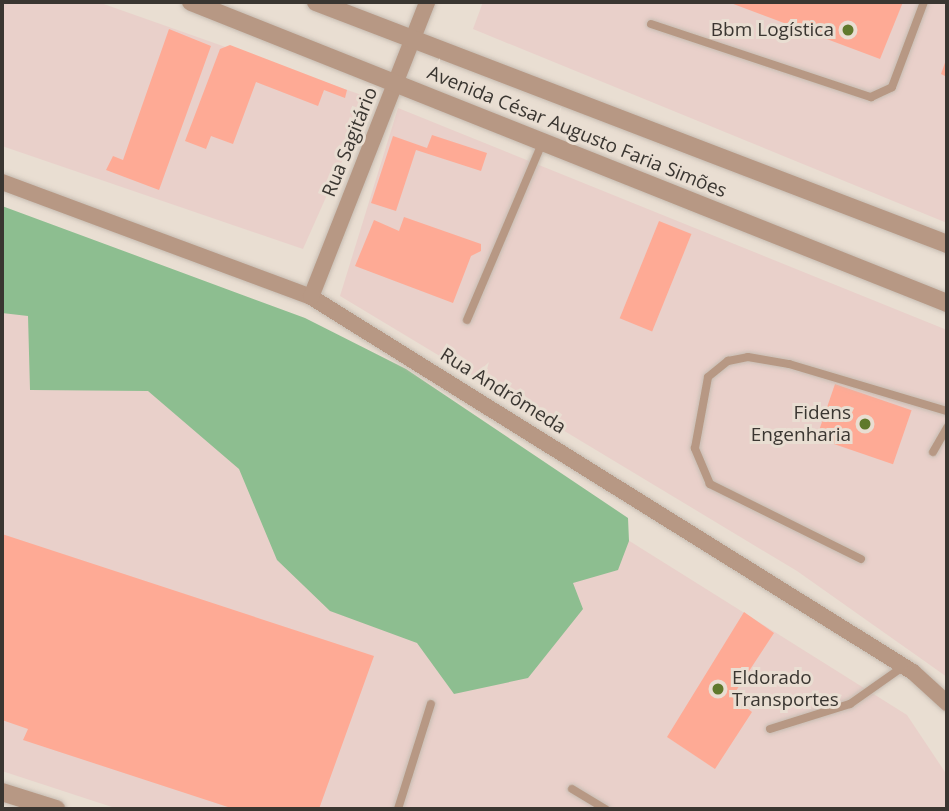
<!DOCTYPE html>
<meta charset="utf-8">
<style>
body{margin:0}
#map{position:relative;width:949px;height:811px;overflow:hidden;background:#e9ded2;font-family:"Open Sans",sans-serif}
div>[style]{position:absolute}
[style*='--x']{left:calc(var(--x)*1px);top:calc(var(--y)*1px);width:calc(var(--w)*1px);rotate:calc(var(--a)*1deg)}
.industrial>*{inset:0;background:#e9d0ca}
.green>*{inset:0;background:#8dbe90}
.building>*{inset:0;background:#feaa95;transform-origin:0 0}
.roads{filter:drop-shadow(0 0 2px #c6bcb2) drop-shadow(0 0 2px #c6bcb2)}
.service>*{height:8px;margin:-4px;padding:0 4px;transform-origin:4px;border-radius:4px;background:#b79884}
.minor>*{height:16px;margin:-8px;padding:0 8px;transform-origin:8px;border-radius:8px;background:#b79884}
.tertiary>*{height:18px;margin:-9px;padding:0 9px;transform-origin:9px;border-radius:9px;background:#b79884}
.dots>*{width:19px;height:19px;translate:-50% -50%;box-sizing:border-box;border:4px solid #e9ded2;border-radius:50%}
span{translate:-50% -50%;white-space:nowrap;text-align:center;line-height:1.15;-webkit-text-stroke:6px #e9ded2;paint-order:stroke}
.poi-label{font-size:19px;color:#3a3631}
.right{translate:-100% -50%;text-align:right}
.left{translate:0 -50%;text-align:left}
.street-label{font-size:19px;color:#3a3631}
.frame{position:absolute;inset:0;border:4px solid #3a3631;pointer-events:none}
</style>
<div id="map">
<div class="industrial">
<div style="clip-path:polygon(2px 2px,98px 2px,370px 98px,303px 249px,2px 146px)"></div>
<div style="clip-path:polygon(483px 2px,947px 2px,947px 223px,473px 29px)"></div>
<div style="clip-path:polygon(398px 108px,947px 330px,947px 677px,797px 571px,340px 296px)"></div>
<div style="clip-path:polygon(2px 230px,371px 379px,907px 715px,947px 775px,947px 809px,118px 809px,2px 771px)"></div>
</div>
<div class="green">
<div style="clip-path:polygon(2px 206px,305px 318px,406px 369px,628px 518px,629px 541px,618px 570px,573px 583px,583px 609px,528px 678px,454px 694px,417px 643px,330px 611px,277px 560px,239px 469px,148px 391px,30px 390px,28px 316px,2px 313px)"></div>
</div>
<div class="building">
<div style="clip-path:polygon(728px 2px,903px 2px,880px 59px)"></div>
<div style="clip-path:polygon(169px 29px,211px 46px,159px 190px,106px 170px,113px 156px,123px 160px)"></div>
<div style="clip-path:polygon(230px 45px,347px 90px,345px 98px,324px 90px,318px 106px,256px 82px,233px 144px,211px 136px,206px 149px,185px 141px,220px 49px)"></div>
<div style="clip-path:polygon(947px 57px,947px 77px,941px 74px)"></div>
<div style="clip-path:polygon(432px 135px,487px 153px,481px 171px,416px 150px,396px 211px,371px 203px,393px 136px,427px 148px)"></div>
<div style="clip-path:polygon(404px 217px,481px 244px,481px 251px,471px 256px,453px 303px,355px 266px,374px 220px,399px 231px)"></div>
<div style="left:659px;top:221px;width:35px;height:105px;rotate:22deg"></div>
<div style="left:835px;top:384px;width:81px;height:57px;rotate:19deg"></div>
<div style="clip-path:polygon(2px 534px,374px 656px,319px 809px,234px 809px,23px 740px,28px 729px,2px 720px)"></div>
<div style="clip-path:polygon(744px 612px,774px 633px,732px 697px,752px 712px,715px 769px,667px 737px)"></div>
</div>
<div class="roads">
<div class="service">
<div style="--x:651;--y:24;--w:232;--a:18.4"></div>
<div style="--x:871;--y:97;--w:23;--a:-25"></div>
<div style="--x:892;--y:87;--w:91;--a:-69.4"></div>
<div style="--x:467;--y:320;--w:194;--a:-67"></div>
<div style="--x:933;--y:452;--w:28;--a:-60"></div>
<div style="--x:861;--y:559;--w:169;--a:-153.6"></div>
<div style="--x:710;--y:484;--w:39;--a:-113"></div>
<div style="--x:695;--y:448;--w:72;--a:-79.6"></div>
<div style="--x:708;--y:377;--w:26;--a:-39"></div>
<div style="--x:728;--y:361;--w:20;--a:-11"></div>
<div style="--x:748;--y:357;--w:42;--a:9.7"></div>
<div style="--x:789;--y:364;--w:165;--a:16.6"></div>
<div style="--x:770;--y:729;--w:84;--a:-17.4"></div>
<div style="--x:850;--y:704;--w:66;--a:-35.1"></div>
<div style="--x:572;--y:789;--w:39;--a:31"></div>
<div style="--x:398;--y:809;--w:110;--a:-72.6"></div>
</div>
<div class="minor">
<div style="--x:2;--y:182;--w:330;--a:20.4"></div>
<div style="--x:311;--y:297;--w:709;--a:31.92"></div>
<div style="--x:913;--y:672;--w:46;--a:42.4"></div>
<div style="--x:311;--y:297;--w:317;--a:-68.5"></div>
</div>
<div class="tertiary">
<div style="--x:191;--y:2;--w:814;--a:21.71"></div>
<div style="--x:316;--y:2;--w:676;--a:20.98"></div>
<div style="--x:2;--y:792;--w:57;--a:17.5"></div>
</div>
</div>
<div class="dots">
<div style="left:848px;top:30px;background:#60792c"></div>
<div style="left:865px;top:424px;background:#60792c"></div>
<div style="left:718px;top:689px;background:#60792c"></div>
</div>
<div class="poi-label">
<span class="right" style="left:834px;top:30px">Bbm Logística</span>
<span class="right" style="left:851px;top:424px">Fidens<br>Engenharia</span>
<span class="left" style="left:732px;top:689px">Eldorado<br>Transportes</span>
</div>
<div class="street-label">
<span style="left:577px;top:132px;rotate:22deg">Avenida César Augusto Faria Simões</span>
<span style="left:350px;top:142px;rotate:-68deg">Rua Sagitário</span>
<span style="left:503px;top:391px;rotate:32deg">Rua Andrômeda</span>
</div>
<div class="frame"></div>
</div>
